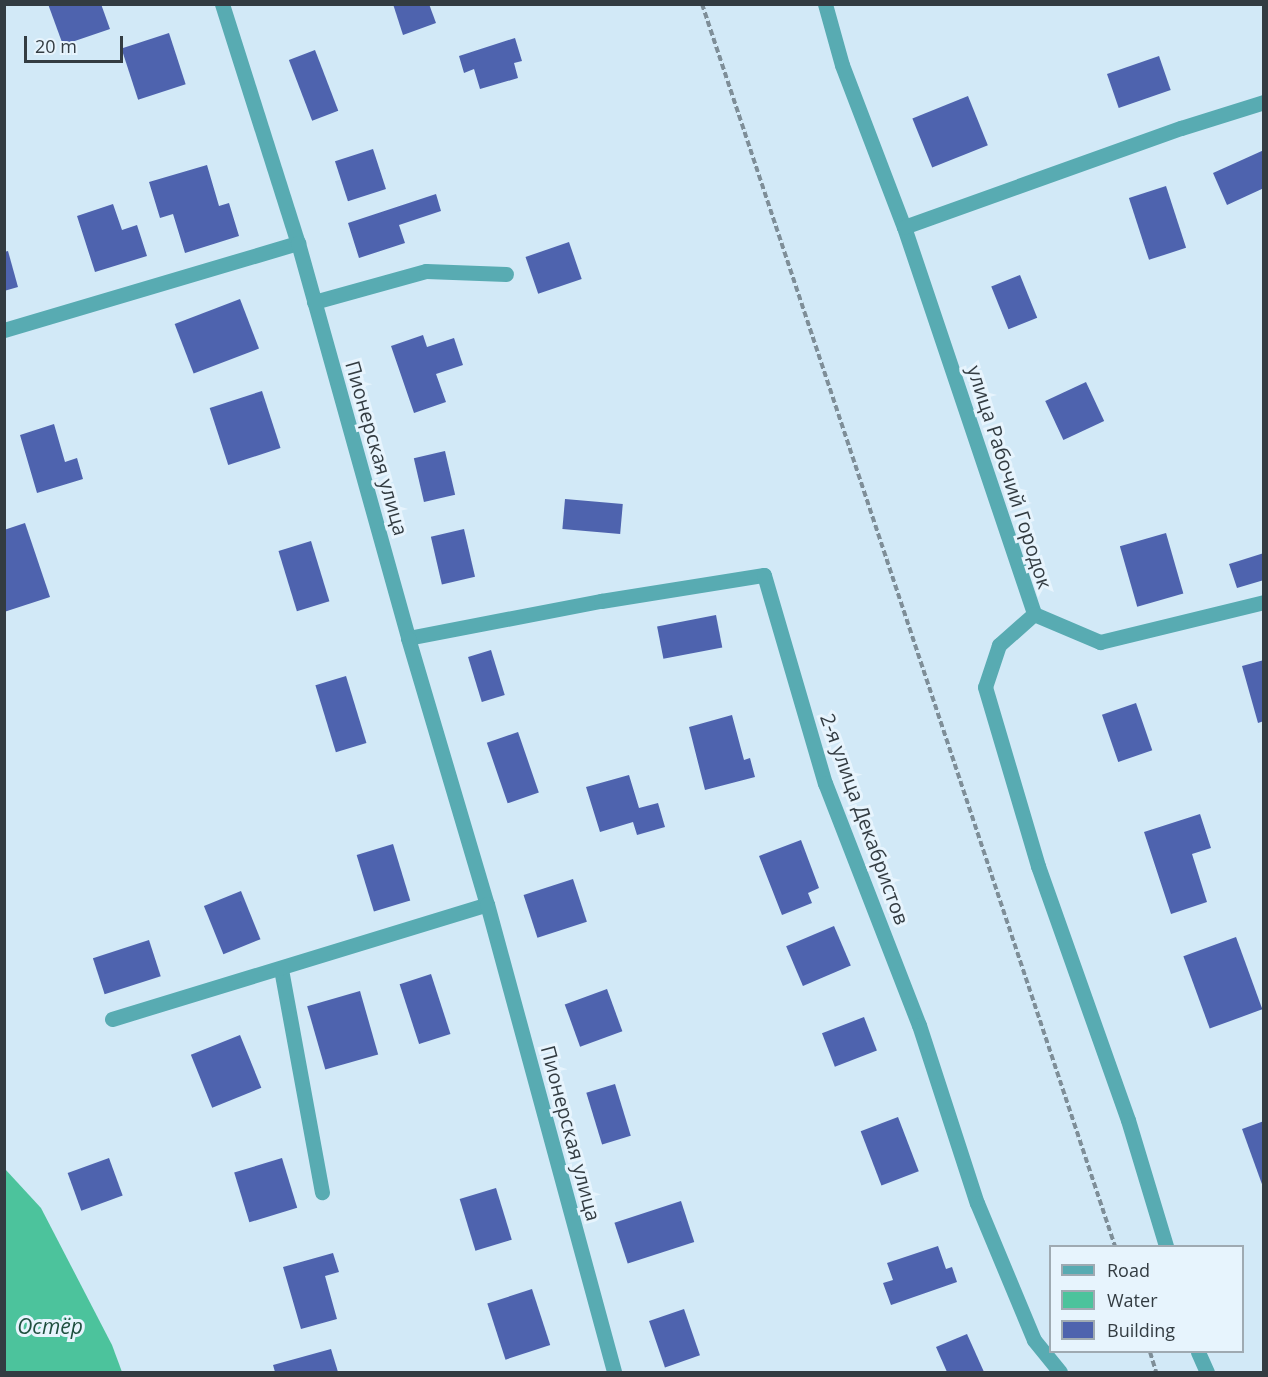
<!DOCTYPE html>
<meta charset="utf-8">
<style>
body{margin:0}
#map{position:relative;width:1268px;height:1377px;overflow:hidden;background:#d2e9f7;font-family:"Open Sans",sans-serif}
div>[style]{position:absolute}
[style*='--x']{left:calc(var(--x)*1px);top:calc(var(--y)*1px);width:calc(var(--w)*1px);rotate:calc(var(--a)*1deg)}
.water>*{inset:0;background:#4cc39c}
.building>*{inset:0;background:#4e63ae;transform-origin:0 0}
.path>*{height:4px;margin-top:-2px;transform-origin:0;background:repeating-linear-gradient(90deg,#7e8e98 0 6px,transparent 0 9px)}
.service>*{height:15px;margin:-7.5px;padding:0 7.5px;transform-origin:7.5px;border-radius:7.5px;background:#58abb2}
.minor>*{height:15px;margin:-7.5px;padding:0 7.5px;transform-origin:7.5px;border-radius:7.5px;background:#58abb2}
.tertiary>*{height:15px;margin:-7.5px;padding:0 7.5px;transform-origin:7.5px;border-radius:7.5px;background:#58abb2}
span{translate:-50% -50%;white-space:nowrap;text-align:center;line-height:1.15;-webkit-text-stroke:6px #e7f4fd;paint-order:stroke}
.street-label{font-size:20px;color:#333c42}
.water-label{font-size:21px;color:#1f503f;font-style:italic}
.frame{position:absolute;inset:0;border:6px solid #333c42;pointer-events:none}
.legend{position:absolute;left:1049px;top:1245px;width:195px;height:108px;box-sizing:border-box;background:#e7f4fd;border:2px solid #9faab2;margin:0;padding:8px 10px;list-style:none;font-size:18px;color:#333c42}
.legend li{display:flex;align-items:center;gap:12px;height:30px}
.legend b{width:30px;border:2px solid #9faab2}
.scale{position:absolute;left:24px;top:36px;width:99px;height:27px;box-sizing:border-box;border:3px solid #333c42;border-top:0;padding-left:8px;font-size:18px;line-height:21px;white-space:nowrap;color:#333c42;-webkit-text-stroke:4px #e7f4fd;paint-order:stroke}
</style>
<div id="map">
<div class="water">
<div style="clip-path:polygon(5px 1169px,41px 1208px,112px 1345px,122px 1372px,5px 1372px)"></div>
</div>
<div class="building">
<div style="clip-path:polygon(48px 4px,101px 4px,110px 29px,63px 45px)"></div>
<div style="clip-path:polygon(393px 4px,429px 4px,436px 23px,403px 35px)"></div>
<div style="left:169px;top:33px;width:54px;height:50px;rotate:72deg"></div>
<div style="clip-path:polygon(515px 38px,522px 61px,514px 63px,518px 78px,480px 89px,474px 69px,464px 73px,459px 56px)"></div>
<div style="left:315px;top:50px;width:65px;height:28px;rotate:69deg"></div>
<div style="left:1159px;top:56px;width:36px;height:55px;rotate:71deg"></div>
<div style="left:968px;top:96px;width:53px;height:60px;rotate:68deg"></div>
<div style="left:373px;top:149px;width:42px;height:40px;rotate:72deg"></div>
<div style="clip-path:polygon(1264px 150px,1264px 188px,1227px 205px,1213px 173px)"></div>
<div style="clip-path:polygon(207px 165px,219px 206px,229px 203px,239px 236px,185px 253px,173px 214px,160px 218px,149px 182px)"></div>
<div style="left:1166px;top:186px;width:65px;height:39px;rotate:72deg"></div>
<div style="clip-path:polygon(436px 194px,441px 211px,399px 225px,405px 243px,359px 258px,348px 223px)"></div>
<div style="clip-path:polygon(113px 204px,122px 230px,137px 225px,147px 256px,95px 272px,77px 216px)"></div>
<div style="left:569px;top:242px;width:39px;height:46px;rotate:71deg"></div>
<div style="clip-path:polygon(8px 251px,18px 287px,4px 291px,4px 252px)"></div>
<div style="left:1020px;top:275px;width:46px;height:31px;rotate:68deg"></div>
<div style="left:240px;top:299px;width:53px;height:70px;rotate:69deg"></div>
<div style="clip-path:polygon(423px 335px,427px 347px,454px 338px,463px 365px,436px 374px,446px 402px,414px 413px,391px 346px)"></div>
<div style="left:1086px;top:382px;width:43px;height:45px;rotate:65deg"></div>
<div style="left:262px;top:391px;width:60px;height:55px;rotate:72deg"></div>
<div style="clip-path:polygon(54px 424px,65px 462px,77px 458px,83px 479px,37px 493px,20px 435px)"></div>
<div style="left:445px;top:451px;width:45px;height:32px;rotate:77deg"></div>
<div style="left:565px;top:499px;width:58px;height:30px;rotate:5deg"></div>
<div style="clip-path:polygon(25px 523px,50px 597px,4px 612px,4px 530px)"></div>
<div style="left:464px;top:529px;width:49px;height:34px;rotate:77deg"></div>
<div style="left:1166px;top:533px;width:63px;height:48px;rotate:74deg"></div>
<div style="left:311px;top:541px;width:63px;height:34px;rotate:73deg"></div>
<div style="clip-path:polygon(1264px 553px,1264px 580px,1237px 588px,1229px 564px)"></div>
<div style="left:716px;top:615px;width:33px;height:60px;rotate:79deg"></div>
<div style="left:491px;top:650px;width:47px;height:24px;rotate:73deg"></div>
<div style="clip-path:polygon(1264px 660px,1264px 721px,1258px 723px,1242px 666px)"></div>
<div style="left:346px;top:676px;width:70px;height:32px;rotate:73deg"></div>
<div style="left:1136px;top:703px;width:50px;height:36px;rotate:71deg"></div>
<div style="clip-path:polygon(732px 715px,744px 760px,750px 758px,755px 777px,705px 790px,689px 727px)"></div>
<div style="left:518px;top:732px;width:64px;height:33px;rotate:71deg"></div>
<div style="clip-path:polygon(629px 775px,639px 808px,658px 803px,665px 827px,637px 835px,633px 822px,600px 832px,586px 787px)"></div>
<div style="clip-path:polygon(1200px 814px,1211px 848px,1192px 854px,1207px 902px,1171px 914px,1144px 832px)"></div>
<div style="clip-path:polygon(801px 840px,819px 888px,808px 893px,812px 903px,782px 915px,759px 856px)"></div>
<div style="left:393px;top:844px;width:59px;height:38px;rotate:73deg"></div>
<div style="left:573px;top:879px;width:45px;height:52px;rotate:72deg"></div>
<div style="left:241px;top:891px;width:52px;height:40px;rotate:68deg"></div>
<div style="left:834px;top:926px;width:43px;height:52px;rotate:67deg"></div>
<div style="left:1236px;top:937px;width:77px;height:56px;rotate:70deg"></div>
<div style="left:149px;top:940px;width:38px;height:59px;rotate:72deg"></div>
<div style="left:431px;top:974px;width:63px;height:33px;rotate:72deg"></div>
<div style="left:607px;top:989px;width:45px;height:45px;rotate:70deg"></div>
<div style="left:360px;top:991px;width:66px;height:55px;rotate:74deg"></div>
<div style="left:864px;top:1017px;width:36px;height:45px;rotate:69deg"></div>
<div style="left:240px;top:1035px;width:57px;height:53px;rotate:68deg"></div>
<div style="left:615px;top:1084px;width:54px;height:30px;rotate:73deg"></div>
<div style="left:898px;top:1117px;width:58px;height:40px;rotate:69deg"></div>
<div style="clip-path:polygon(1264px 1121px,1264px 1187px,1263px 1187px,1242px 1129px)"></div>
<div style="left:109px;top:1158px;width:40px;height:44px;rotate:70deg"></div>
<div style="left:282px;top:1158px;width:52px;height:50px;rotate:73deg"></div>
<div style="left:496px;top:1188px;width:54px;height:38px;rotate:73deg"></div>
<div style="left:681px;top:1201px;width:43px;height:70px;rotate:72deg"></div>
<div style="clip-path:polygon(938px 1246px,946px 1269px,952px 1267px,957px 1282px,891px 1305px,883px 1283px,893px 1280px,887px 1263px)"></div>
<div style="clip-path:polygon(333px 1253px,339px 1272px,325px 1276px,337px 1319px,301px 1329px,283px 1267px)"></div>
<div style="left:532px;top:1289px;width:59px;height:47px;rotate:72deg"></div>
<div style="left:684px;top:1309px;width:49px;height:37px;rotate:71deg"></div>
<div style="clip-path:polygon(967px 1334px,984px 1372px,947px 1372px,936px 1347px)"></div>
<div style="clip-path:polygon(331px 1349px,338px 1372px,275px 1372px,273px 1365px)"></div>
</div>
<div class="path">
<div style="--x:702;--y:4;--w:1309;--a:71.61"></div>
<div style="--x:1150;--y:1352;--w:21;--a:73"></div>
</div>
<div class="service">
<div style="--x:314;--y:302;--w:116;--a:-15.5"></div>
<div style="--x:426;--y:271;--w:80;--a:2.1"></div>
<div style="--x:4;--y:330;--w:307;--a:-16.5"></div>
<div style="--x:281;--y:969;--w:227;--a:79.6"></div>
</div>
<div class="minor">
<div style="--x:825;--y:4;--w:63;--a:74.4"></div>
<div style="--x:842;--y:65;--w:173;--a:69.1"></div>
<div style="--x:904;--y:227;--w:408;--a:71.4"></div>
<div style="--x:1034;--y:614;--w:72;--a:23"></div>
<div style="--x:1100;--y:642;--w:169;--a:-13.7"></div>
<div style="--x:904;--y:227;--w:294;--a:-19.7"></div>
<div style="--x:1181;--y:128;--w:87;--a:-17.4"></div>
<div style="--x:1034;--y:614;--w:47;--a:138.5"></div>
<div style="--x:999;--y:645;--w:44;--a:108.4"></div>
<div style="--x:985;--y:687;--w:187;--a:73.5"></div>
<div style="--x:1038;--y:866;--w:269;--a:70.5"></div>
<div style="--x:1128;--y:1120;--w:132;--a:73.2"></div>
<div style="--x:408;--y:638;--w:197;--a:-10.9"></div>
<div style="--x:601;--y:601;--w:165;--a:-9.1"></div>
<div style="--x:764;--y:575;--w:217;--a:73.7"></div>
<div style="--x:825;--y:783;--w:260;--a:68.8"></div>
<div style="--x:919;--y:1025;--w:187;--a:72"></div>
<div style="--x:977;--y:1203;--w:148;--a:67.4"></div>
<div style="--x:1034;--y:1340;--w:41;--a:50.9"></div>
<div style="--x:112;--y:1019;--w:392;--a:-17"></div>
<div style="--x:1198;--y:1352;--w:22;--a:66"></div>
</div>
<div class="tertiary">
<div style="--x:222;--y:4;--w:251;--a:72.4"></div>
<div style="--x:298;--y:243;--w:410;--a:74.4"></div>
<div style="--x:408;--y:638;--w:277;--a:73.5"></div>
<div style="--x:487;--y:904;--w:485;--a:74.8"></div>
</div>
<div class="street-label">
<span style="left:377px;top:448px;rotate:74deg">Пионерская улица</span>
<span style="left:1010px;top:477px;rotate:72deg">улица Рабочий Городок</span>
<span style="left:865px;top:819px;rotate:70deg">2-я улица Декабристов</span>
<span style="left:571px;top:1133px;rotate:75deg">Пионерская улица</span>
</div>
<div class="water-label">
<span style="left:50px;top:1326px">Остёр</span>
</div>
<div class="frame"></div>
<ul class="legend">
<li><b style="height:8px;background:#58abb2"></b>Road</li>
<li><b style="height:16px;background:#4cc39c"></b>Water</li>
<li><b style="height:16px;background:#4e63ae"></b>Building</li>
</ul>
<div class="scale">20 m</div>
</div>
